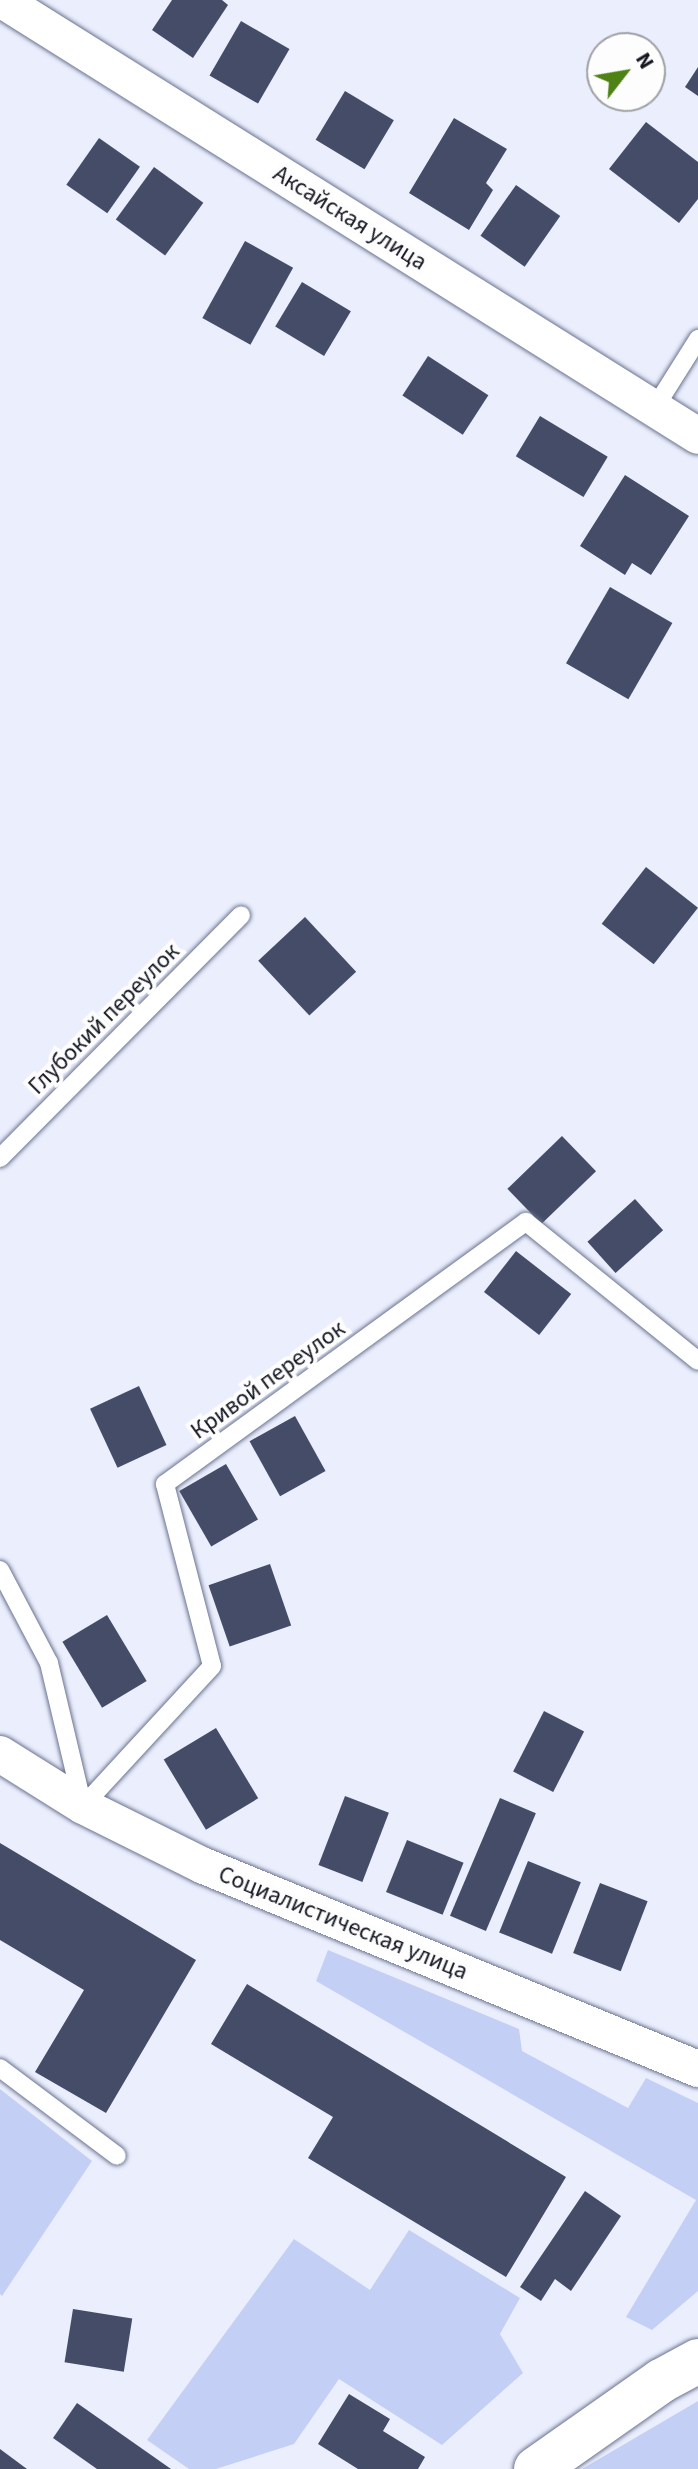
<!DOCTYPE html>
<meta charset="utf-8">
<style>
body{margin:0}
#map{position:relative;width:698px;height:2469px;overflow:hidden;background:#ebeffd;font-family:"Source Sans 3",sans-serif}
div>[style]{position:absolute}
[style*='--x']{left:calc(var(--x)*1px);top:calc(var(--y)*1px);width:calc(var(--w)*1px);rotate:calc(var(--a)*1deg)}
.green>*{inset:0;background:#c4cff5}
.building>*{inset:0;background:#454c67;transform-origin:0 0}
.roads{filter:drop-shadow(0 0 2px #6a7290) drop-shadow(0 0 2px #6a7290)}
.lane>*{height:18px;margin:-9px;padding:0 9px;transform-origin:9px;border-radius:9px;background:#fff}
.street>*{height:36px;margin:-18px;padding:0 18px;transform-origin:18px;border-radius:18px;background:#fff}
.secondary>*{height:44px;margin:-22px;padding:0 22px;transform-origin:22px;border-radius:22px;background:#fff}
span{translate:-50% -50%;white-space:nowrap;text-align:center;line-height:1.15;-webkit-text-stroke:8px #fdfdfd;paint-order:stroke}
.street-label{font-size:24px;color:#131621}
.north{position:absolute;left:586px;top:32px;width:80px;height:80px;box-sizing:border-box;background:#fdfdfd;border:2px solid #9fa1a5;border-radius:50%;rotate:59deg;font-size:22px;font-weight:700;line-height:32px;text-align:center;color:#131621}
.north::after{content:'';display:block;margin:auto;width:28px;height:36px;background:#4f8215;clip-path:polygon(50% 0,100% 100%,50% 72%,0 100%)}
</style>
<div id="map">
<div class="green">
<div style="clip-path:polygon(328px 1950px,519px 2029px,522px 2051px,628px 2108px,646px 2078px,698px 2103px,698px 2291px,652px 2330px,626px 2317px,696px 2200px,316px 1981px)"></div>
<div style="clip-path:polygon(0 2089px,92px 2161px,2px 2296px,0 2294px)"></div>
<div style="clip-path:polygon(409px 2230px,520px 2298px,500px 2334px,523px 2373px,442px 2445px,339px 2379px,294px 2444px,216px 2469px,189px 2469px,147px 2440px,294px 2239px,370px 2290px)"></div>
<div style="clip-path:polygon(698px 2401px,698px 2469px,582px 2469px)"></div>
</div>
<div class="building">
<div style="clip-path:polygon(172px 0,222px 0,228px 5px,193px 58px,152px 30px)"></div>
<div style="left:241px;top:21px;width:56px;height:63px;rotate:30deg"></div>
<div style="clip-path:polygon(698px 67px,698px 96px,685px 87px)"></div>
<div style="left:345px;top:91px;width:57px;height:57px;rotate:31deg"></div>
<div style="clip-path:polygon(454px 118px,507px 149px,486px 183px,493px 190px,469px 230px,409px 193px)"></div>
<div style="clip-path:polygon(646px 122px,698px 162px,698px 199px,679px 223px,609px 169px)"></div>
<div style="left:99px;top:138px;width:50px;height:57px;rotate:35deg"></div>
<div style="left:154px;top:167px;width:61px;height:65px;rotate:36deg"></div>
<div style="left:516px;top:185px;width:54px;height:62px;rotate:35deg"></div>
<div style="left:245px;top:241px;width:55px;height:88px;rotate:29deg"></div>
<div style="left:302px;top:282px;width:57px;height:52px;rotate:31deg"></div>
<div style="left:428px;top:356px;width:72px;height:47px;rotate:33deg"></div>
<div style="left:540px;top:416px;width:79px;height:47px;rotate:31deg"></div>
<div style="clip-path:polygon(625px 475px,689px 516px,651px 575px,632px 563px,625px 575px,580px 546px)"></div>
<div style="left:610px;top:587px;width:72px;height:88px;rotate:30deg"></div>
<div style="left:646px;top:867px;width:66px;height:72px;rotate:38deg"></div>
<div style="left:305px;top:917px;width:75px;height:64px;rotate:47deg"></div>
<div style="left:562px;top:1136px;width:49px;height:76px;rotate:46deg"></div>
<div style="left:635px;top:1199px;width:42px;height:64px;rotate:48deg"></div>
<div style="left:516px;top:1251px;width:70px;height:52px;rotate:38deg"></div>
<div style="left:139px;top:1386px;width:65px;height:54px;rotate:65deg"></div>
<div style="left:295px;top:1416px;width:63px;height:52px;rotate:61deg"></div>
<div style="left:226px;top:1464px;width:64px;height:54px;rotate:60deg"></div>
<div style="left:270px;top:1564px;width:65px;height:65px;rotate:71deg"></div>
<div style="left:107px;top:1615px;width:77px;height:52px;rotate:59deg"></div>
<div style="left:544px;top:1711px;width:45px;height:68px;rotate:27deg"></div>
<div style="left:216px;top:1728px;width:82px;height:61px;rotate:59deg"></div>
<div style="left:345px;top:1796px;width:47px;height:74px;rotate:21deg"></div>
<div style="left:500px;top:1798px;width:39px;height:128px;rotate:23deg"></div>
<div style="left:407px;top:1840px;width:61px;height:56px;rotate:22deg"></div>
<div style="clip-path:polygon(0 1843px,196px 1960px,106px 2113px,35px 2072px,84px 1990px,0 1940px)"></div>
<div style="left:528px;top:1861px;width:57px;height:77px;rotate:22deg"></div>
<div style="left:600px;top:1883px;width:51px;height:75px;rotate:21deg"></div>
<div style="clip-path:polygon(247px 1984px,566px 2177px,506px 2277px,308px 2158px,333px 2117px,211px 2044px)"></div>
<div style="clip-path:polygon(585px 2191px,621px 2216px,571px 2291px,555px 2279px,541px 2301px,520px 2287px)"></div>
<div style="left:73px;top:2309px;width:60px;height:54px;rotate:9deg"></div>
<div style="clip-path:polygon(349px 2394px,390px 2419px,383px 2431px,425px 2457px,418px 2469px,358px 2469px,318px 2444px)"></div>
<div style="clip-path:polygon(77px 2403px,171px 2469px,97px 2469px,53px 2438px)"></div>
<div style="clip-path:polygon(0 2449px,27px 2469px,0 2469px)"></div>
</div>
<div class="roads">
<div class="lane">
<div style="--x:654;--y:409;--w:83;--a:-57.8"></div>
<div style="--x:0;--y:1158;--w:342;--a:-45.2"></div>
<div style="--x:0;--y:1570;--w:105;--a:62.2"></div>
<div style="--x:49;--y:1663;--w:144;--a:76.7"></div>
<div style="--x:83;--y:1806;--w:190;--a:-47.3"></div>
<div style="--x:212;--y:1666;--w:188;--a:-104.5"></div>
<div style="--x:165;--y:1484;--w:446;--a:-36"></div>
<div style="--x:526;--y:1222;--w:221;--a:38.9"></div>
<div style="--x:0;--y:2068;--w:146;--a:36.9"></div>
</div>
<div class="street">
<div style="--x:2;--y:0;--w:821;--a:32.06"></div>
<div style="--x:0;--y:1754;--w:98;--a:32.1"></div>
<div style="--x:83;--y:1806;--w:135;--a:26.4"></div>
<div style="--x:204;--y:1866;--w:534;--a:22.34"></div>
</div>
<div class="secondary">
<div style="--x:536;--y:2469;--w:153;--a:-35.1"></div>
<div style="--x:661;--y:2381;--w:42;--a:-28.4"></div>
</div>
</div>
<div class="street-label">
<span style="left:350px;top:218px;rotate:32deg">Аксайская улица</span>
<span style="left:104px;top:1019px;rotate:-45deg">Глубокий переулок</span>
<span style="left:268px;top:1380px;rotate:-36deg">Кривой переулок</span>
<span style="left:343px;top:1923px;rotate:22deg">Социалистическая улица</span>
</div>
<div class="north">N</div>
</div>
